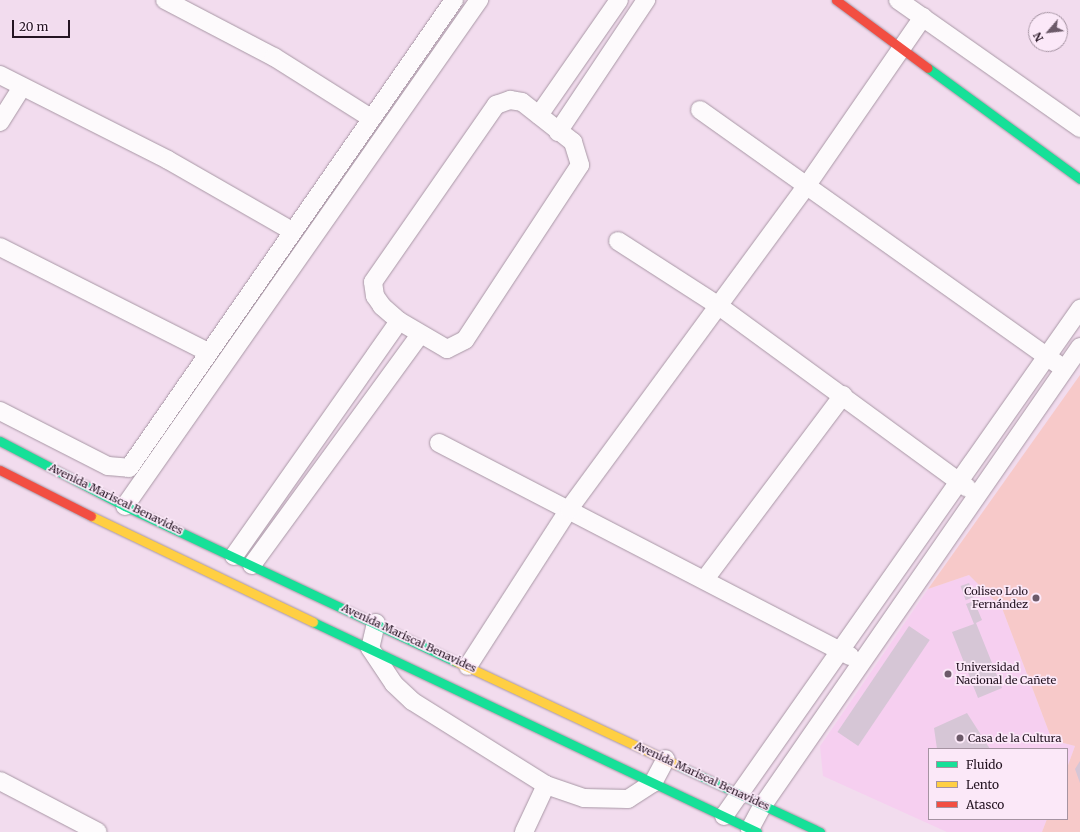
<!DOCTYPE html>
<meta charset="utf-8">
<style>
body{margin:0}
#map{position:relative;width:1080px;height:832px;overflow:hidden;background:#f2dcee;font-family:Merriweather,serif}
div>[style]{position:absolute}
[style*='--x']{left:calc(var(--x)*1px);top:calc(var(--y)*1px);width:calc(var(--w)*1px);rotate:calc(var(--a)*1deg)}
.built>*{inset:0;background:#f6cff0}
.green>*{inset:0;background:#f7c9c9}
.building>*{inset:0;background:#d6c6d6;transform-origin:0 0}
.roads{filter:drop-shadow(0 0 1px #a897a5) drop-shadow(0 0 1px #a897a5)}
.street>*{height:18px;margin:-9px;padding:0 9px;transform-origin:9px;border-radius:9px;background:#fdfafc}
.fast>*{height:9px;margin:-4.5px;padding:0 4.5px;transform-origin:4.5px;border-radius:4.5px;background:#16e098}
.slow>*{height:9px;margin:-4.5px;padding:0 4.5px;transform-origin:4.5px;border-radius:4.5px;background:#ffcf43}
.jam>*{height:9px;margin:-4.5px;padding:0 4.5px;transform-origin:4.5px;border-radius:4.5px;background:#f24e42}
.dots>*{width:11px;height:11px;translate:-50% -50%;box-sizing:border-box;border:2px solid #fbe8f8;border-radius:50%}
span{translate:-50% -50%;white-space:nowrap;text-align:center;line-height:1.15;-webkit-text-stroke:3.5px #fbe8f8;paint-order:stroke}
.street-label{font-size:11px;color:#241422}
.poi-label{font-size:11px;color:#241422}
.right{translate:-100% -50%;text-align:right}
.left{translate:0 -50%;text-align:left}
.legend{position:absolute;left:928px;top:748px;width:140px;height:72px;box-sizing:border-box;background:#fbe8f8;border:1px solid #a593a2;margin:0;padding:5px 7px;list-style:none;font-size:12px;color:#241422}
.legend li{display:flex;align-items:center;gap:8px;height:20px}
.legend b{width:20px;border:1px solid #a593a2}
.north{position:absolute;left:1028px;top:12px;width:40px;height:40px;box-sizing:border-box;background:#fbe8f8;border:1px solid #a593a2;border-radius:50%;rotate:242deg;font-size:11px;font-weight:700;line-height:16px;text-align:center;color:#241422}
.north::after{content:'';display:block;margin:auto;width:14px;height:18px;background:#6c5a69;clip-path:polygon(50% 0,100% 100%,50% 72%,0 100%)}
.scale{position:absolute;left:12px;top:20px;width:58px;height:18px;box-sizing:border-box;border:2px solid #241422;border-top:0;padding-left:5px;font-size:12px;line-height:14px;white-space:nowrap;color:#241422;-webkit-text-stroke:3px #fbe8f8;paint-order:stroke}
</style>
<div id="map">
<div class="built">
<div style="clip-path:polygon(969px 575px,1002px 608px,1052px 740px,1075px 746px,1067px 768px,1067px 749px,929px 749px,929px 819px,1047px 819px,1042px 832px,947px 832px,823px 776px,820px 746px,928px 589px)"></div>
</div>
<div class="green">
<div style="clip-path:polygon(1080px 375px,1080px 832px,1042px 832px,1047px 819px,1067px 819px,1067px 768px,1075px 746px,1052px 740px,1002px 608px,969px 575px,928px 589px)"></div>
</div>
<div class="building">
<div style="left:969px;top:583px;width:15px;height:9px;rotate:70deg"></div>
<div style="clip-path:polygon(974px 601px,982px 620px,976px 623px,1002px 688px,978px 698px,952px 632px,974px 624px,966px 604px)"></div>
<div style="left:909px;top:626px;width:25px;height:128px;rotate:34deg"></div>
<div style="clip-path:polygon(967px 713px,990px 749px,937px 749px,934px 728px)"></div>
<div style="clip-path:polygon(1080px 761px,1080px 783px,1075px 769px)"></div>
</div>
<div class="roads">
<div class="street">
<div style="--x:165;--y:0;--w:123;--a:27.6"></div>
<div style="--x:274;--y:57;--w:115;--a:32.2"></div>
<div style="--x:898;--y:0;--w:223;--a:35.1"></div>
<div style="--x:0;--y:75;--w:188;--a:26.8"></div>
<div style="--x:168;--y:160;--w:143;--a:29.8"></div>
<div style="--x:510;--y:100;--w:12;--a:9"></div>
<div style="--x:522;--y:102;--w:65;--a:38.1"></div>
<div style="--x:573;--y:142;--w:24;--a:73"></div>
<div style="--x:580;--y:165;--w:209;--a:123.3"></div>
<div style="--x:465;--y:340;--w:20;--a:153"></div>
<div style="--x:447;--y:349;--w:56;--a:-149.7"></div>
<div style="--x:399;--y:321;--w:23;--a:-139"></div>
<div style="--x:382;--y:306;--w:12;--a:-125"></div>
<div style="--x:375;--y:296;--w:14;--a:-98"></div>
<div style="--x:373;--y:282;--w:216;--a:-55.2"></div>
<div style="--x:496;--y:105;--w:15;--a:-20"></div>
<div style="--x:700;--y:110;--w:440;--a:35.4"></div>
<div style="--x:539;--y:115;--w:140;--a:-55.2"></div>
<div style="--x:0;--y:122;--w:41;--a:-57.8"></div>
<div style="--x:558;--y:132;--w:159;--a:-56.3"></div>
<div style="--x:618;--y:241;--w:120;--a:32.8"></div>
<div style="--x:719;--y:306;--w:308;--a:36.2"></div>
<div style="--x:0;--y:247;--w:233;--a:26.8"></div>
<div style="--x:0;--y:411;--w:121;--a:27"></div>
<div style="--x:108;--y:466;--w:21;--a:5"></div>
<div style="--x:129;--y:468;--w:570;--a:-55.22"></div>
<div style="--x:439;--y:443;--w:463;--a:27.4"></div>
<div style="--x:125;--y:506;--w:618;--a:-55.02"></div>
<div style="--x:234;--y:556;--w:287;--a:-54.9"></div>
<div style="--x:252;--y:565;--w:285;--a:-53.9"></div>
<div style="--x:705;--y:579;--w:230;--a:-53.1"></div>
<div style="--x:376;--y:623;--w:26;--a:103"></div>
<div style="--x:370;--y:648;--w:43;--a:56.3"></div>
<div style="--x:394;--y:684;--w:25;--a:43"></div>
<div style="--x:412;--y:701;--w:158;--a:32.1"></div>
<div style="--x:546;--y:785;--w:52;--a:115.1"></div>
<div style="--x:468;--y:666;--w:187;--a:-57.2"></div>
<div style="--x:569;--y:509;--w:398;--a:-53.7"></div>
<div style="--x:805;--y:188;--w:208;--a:-55.4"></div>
<div style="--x:0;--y:781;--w:110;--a:27.5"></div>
<div style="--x:546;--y:785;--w:40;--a:18.9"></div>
<div style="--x:584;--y:798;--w:44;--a:1.3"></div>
<div style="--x:628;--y:799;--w:30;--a:-33"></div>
<div style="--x:653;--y:783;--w:27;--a:-62"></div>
<div style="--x:724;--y:816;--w:620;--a:-54.92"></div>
<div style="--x:750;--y:829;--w:27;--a:-62"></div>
<div style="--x:763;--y:805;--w:557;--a:-55.31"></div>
</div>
<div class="fast">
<div style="--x:928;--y:68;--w:188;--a:36.1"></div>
<div style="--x:0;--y:441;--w:141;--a:27.5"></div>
<div style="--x:125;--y:506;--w:365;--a:25.2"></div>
<div style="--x:313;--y:622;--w:491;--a:25.3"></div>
<div style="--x:677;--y:765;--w:158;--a:25.1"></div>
</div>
<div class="slow">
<div style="--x:91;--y:516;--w:246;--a:25.5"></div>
<div style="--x:455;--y:661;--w:245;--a:25.1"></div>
</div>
<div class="jam">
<div style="--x:836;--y:0;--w:114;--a:36.5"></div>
<div style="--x:0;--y:470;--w:102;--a:26.8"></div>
</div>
</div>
<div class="dots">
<div style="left:1036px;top:598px;background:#6c5a69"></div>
<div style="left:948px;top:674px;background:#6c5a69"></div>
<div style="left:960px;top:738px;background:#6c5a69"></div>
</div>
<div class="street-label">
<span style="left:116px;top:499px;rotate:26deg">Avenida Mariscal Benavides</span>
<span style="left:409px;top:638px;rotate:25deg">Avenida Mariscal Benavides</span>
<span style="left:702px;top:776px;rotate:25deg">Avenida Mariscal Benavides</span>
</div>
<div class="poi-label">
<span class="right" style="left:1028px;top:598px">Coliseo Lolo<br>Fernández</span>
<span class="left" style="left:956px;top:674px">Universidad<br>Nacional de Cañete</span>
<span class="left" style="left:968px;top:738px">Casa de la Cultura</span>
</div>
<ul class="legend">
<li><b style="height:5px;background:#16e098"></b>Fluido</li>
<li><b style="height:5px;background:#ffcf43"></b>Lento</li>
<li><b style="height:5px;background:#f24e42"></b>Atasco</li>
</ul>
<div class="north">N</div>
<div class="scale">20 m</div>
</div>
